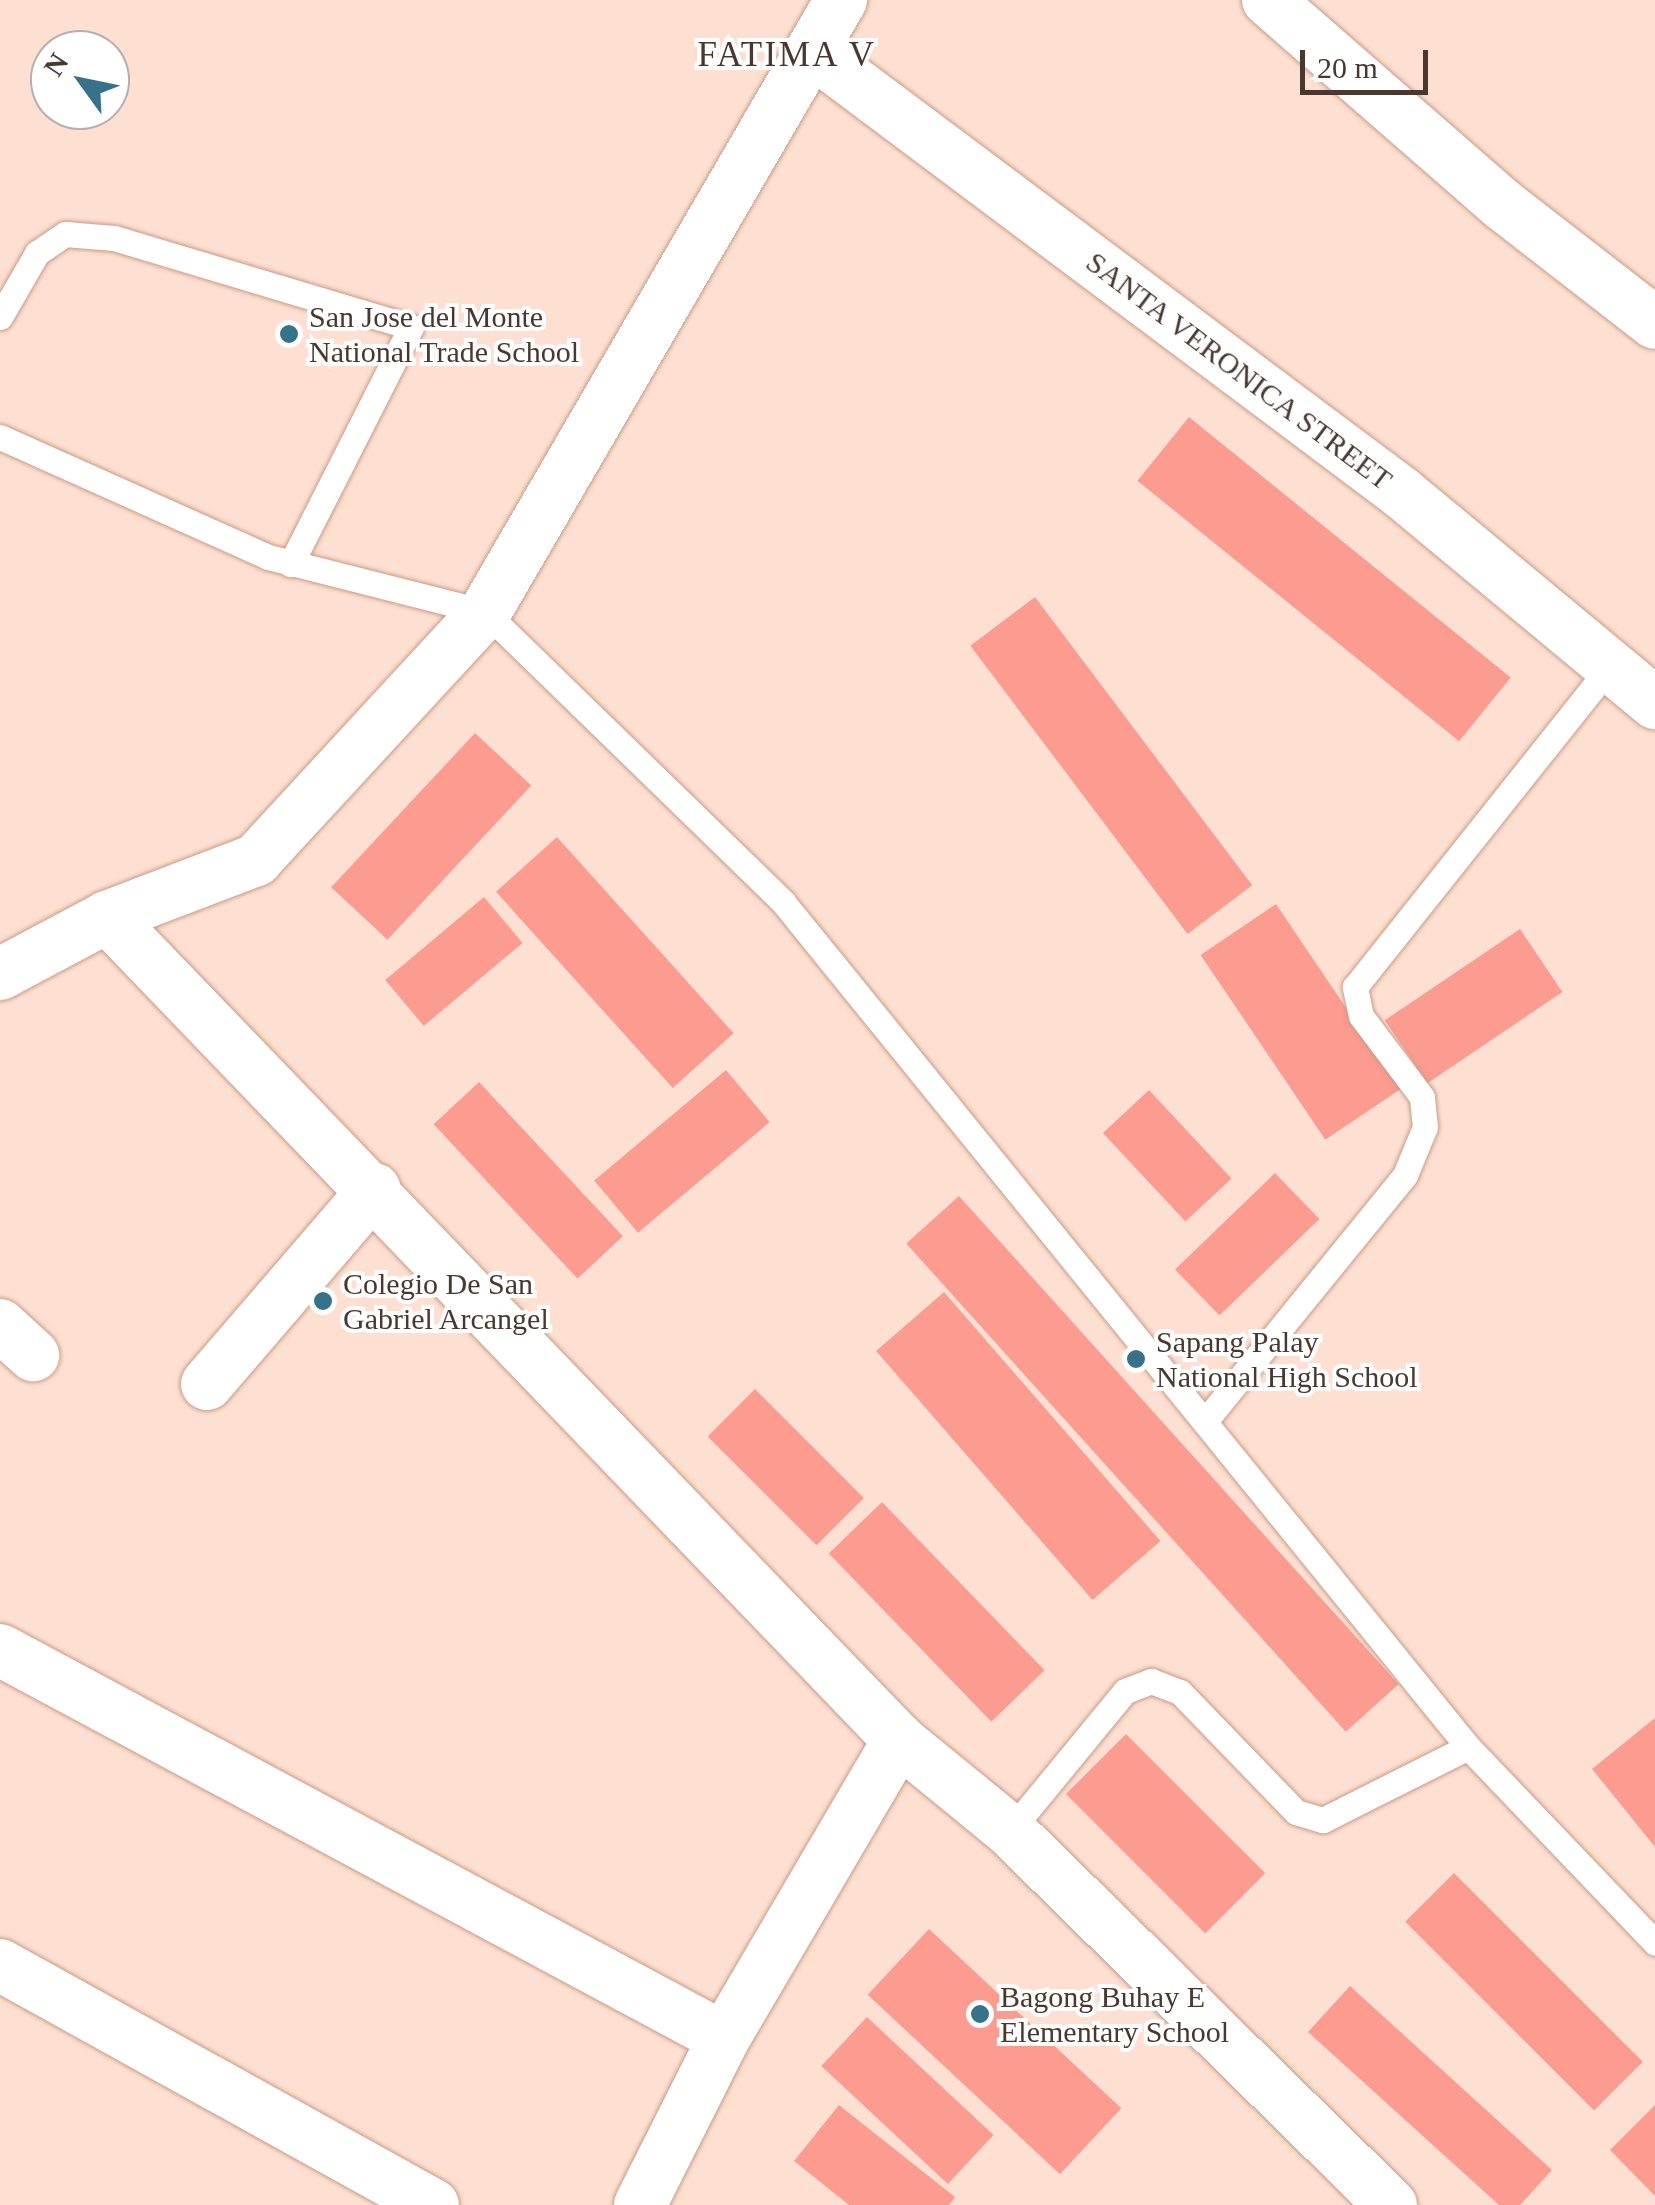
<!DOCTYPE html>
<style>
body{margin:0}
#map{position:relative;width:1655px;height:2205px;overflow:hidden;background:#fee0d2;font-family:Georgia,serif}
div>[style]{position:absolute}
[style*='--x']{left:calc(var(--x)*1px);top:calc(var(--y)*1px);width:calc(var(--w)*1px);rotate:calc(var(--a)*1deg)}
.building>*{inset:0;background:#fc9b8f;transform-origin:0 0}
.roads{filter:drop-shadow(0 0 2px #c99c86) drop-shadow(0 0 2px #c99c86)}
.service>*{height:25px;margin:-12.5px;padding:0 12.5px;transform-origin:12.5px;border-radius:12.5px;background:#fff}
.minor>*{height:52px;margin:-26px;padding:0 26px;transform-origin:26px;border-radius:26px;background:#fff}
.dots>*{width:28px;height:28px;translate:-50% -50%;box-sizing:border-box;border:5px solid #fff;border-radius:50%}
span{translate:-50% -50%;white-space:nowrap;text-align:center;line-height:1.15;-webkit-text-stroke:8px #fff;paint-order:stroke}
.poi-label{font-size:30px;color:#4a372e}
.left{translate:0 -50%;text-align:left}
.street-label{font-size:30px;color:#4a372e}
.quarter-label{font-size:35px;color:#4a372e;letter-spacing:2.5px}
.north{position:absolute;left:30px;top:30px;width:100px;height:100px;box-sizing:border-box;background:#fff;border:2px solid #b7afab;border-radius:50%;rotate:303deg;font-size:28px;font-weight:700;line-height:40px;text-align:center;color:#4a372e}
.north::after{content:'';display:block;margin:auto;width:35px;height:45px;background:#37728b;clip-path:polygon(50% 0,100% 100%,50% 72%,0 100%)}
.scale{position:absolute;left:1300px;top:50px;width:128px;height:45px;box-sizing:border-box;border:5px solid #4a372e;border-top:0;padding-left:12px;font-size:30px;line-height:35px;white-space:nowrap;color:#4a372e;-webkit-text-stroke:8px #fff;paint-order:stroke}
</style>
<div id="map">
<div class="building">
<div style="left:1189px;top:417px;width:414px;height:82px;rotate:39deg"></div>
<div style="left:1035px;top:597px;width:361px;height:81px;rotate:53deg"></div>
<div style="left:475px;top:733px;width:77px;height:211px;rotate:43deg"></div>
<div style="left:557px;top:837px;width:264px;height:82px;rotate:48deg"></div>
<div style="left:484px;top:897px;width:60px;height:129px;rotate:50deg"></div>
<div style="left:1276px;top:904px;width:223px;height:91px;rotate:56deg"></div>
<div style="left:1520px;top:929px;width:76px;height:163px;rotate:56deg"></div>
<div style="left:726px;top:1070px;width:68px;height:172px;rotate:50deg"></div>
<div style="left:479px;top:1082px;width:211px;height:62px;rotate:47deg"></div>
<div style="left:1149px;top:1090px;width:121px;height:63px;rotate:47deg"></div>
<div style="left:1275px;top:1173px;width:64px;height:139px;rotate:46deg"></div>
<div style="left:959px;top:1196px;width:657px;height:71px;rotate:48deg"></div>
<div style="left:944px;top:1292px;width:330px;height:90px;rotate:49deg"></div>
<div style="left:755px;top:1389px;width:154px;height:67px;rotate:45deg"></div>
<div style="left:882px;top:1502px;width:234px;height:74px;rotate:46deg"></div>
<div style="clip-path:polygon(1655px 1718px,1655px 1847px,1592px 1769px)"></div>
<div style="left:1126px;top:1734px;width:197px;height:85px;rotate:45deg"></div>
<div style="left:1454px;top:1873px;width:267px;height:69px;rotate:45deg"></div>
<div style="left:929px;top:1929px;width:263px;height:90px;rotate:43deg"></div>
<div style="clip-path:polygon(1350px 1986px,1552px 2170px,1520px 2205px,1499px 2205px,1308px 2032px)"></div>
<div style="left:867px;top:2017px;width:173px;height:67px;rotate:43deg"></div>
<div style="clip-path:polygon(839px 2105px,955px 2197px,949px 2205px,849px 2205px,794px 2161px)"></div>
<div style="clip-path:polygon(1655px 2105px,1655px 2196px,1610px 2150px)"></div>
</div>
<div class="roads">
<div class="service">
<div style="--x:0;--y:317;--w:74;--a:-60"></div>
<div style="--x:37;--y:253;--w:34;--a:-34"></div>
<div style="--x:65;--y:234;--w:49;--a:4.7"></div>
<div style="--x:114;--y:238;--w:310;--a:16.7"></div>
<div style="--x:411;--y:327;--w:266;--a:116.9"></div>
<div style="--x:0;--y:437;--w:294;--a:24.1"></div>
<div style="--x:268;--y:557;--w:224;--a:14.2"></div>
<div style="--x:485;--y:612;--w:416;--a:44.2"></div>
<div style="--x:783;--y:902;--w:1088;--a:50.97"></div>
<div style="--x:1468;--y:1747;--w:271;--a:46.3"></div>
<div style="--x:1206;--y:1420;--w:316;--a:-50.9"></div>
<div style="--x:1405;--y:1175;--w:52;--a:-67.4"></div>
<div style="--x:1425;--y:1127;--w:30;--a:-96"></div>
<div style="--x:1422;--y:1097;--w:101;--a:-127"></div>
<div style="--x:1361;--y:1016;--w:30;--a:-102"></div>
<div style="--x:1355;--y:987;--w:410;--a:-51.5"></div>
<div style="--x:1010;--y:1831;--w:181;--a:-50.6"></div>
<div style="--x:1125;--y:1691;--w:28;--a:-21"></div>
<div style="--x:1151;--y:1681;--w:31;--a:21"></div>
<div style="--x:1180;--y:1692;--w:167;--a:46"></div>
<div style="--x:1296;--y:1812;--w:28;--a:17"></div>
<div style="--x:1323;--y:1820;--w:162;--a:-26.7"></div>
</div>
<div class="minor">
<div style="--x:1268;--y:0;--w:312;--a:41.1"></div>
<div style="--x:1503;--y:205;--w:192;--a:37.8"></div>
<div style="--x:813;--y:52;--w:736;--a:36.82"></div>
<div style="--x:1402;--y:493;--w:329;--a:39.7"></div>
<div style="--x:107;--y:917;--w:1142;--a:46.1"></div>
<div style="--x:899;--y:1740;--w:144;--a:39.3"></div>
<div style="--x:1010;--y:1831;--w:534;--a:44.47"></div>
<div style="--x:0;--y:974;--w:121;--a:-28"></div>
<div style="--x:107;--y:917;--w:160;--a:-20.9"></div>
<div style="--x:256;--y:860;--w:338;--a:-47.3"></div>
<div style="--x:485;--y:612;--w:708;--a:-59.81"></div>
<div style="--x:0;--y:1325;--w:45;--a:42.3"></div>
<div style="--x:207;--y:1384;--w:257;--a:-49.3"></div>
<div style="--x:0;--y:1650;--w:821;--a:28.19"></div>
<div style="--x:0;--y:1965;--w:495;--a:29"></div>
<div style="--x:640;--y:2205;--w:187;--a:-63.3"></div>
<div style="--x:724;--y:2038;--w:346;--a:-59.6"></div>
</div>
</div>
<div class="dots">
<div style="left:289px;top:334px;background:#37728b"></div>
<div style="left:323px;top:1301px;background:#37728b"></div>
<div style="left:1136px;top:1359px;background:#37728b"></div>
<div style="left:980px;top:2014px;background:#37728b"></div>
</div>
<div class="poi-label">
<span class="left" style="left:309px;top:334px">San Jose del Monte<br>National Trade School</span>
<span class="left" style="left:343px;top:1301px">Colegio De San<br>Gabriel Arcangel</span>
<span class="left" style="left:1156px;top:1359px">Sapang Palay<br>National High School</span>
<span class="left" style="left:1000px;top:2014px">Bagong Buhay E<br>Elementary School</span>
</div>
<div class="street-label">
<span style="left:1239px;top:371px;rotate:37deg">SANTA VERONICA STREET</span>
</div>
<div class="quarter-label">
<span style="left:787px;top:55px">FATIMA V</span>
</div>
<div class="north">N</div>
<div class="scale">20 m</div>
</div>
